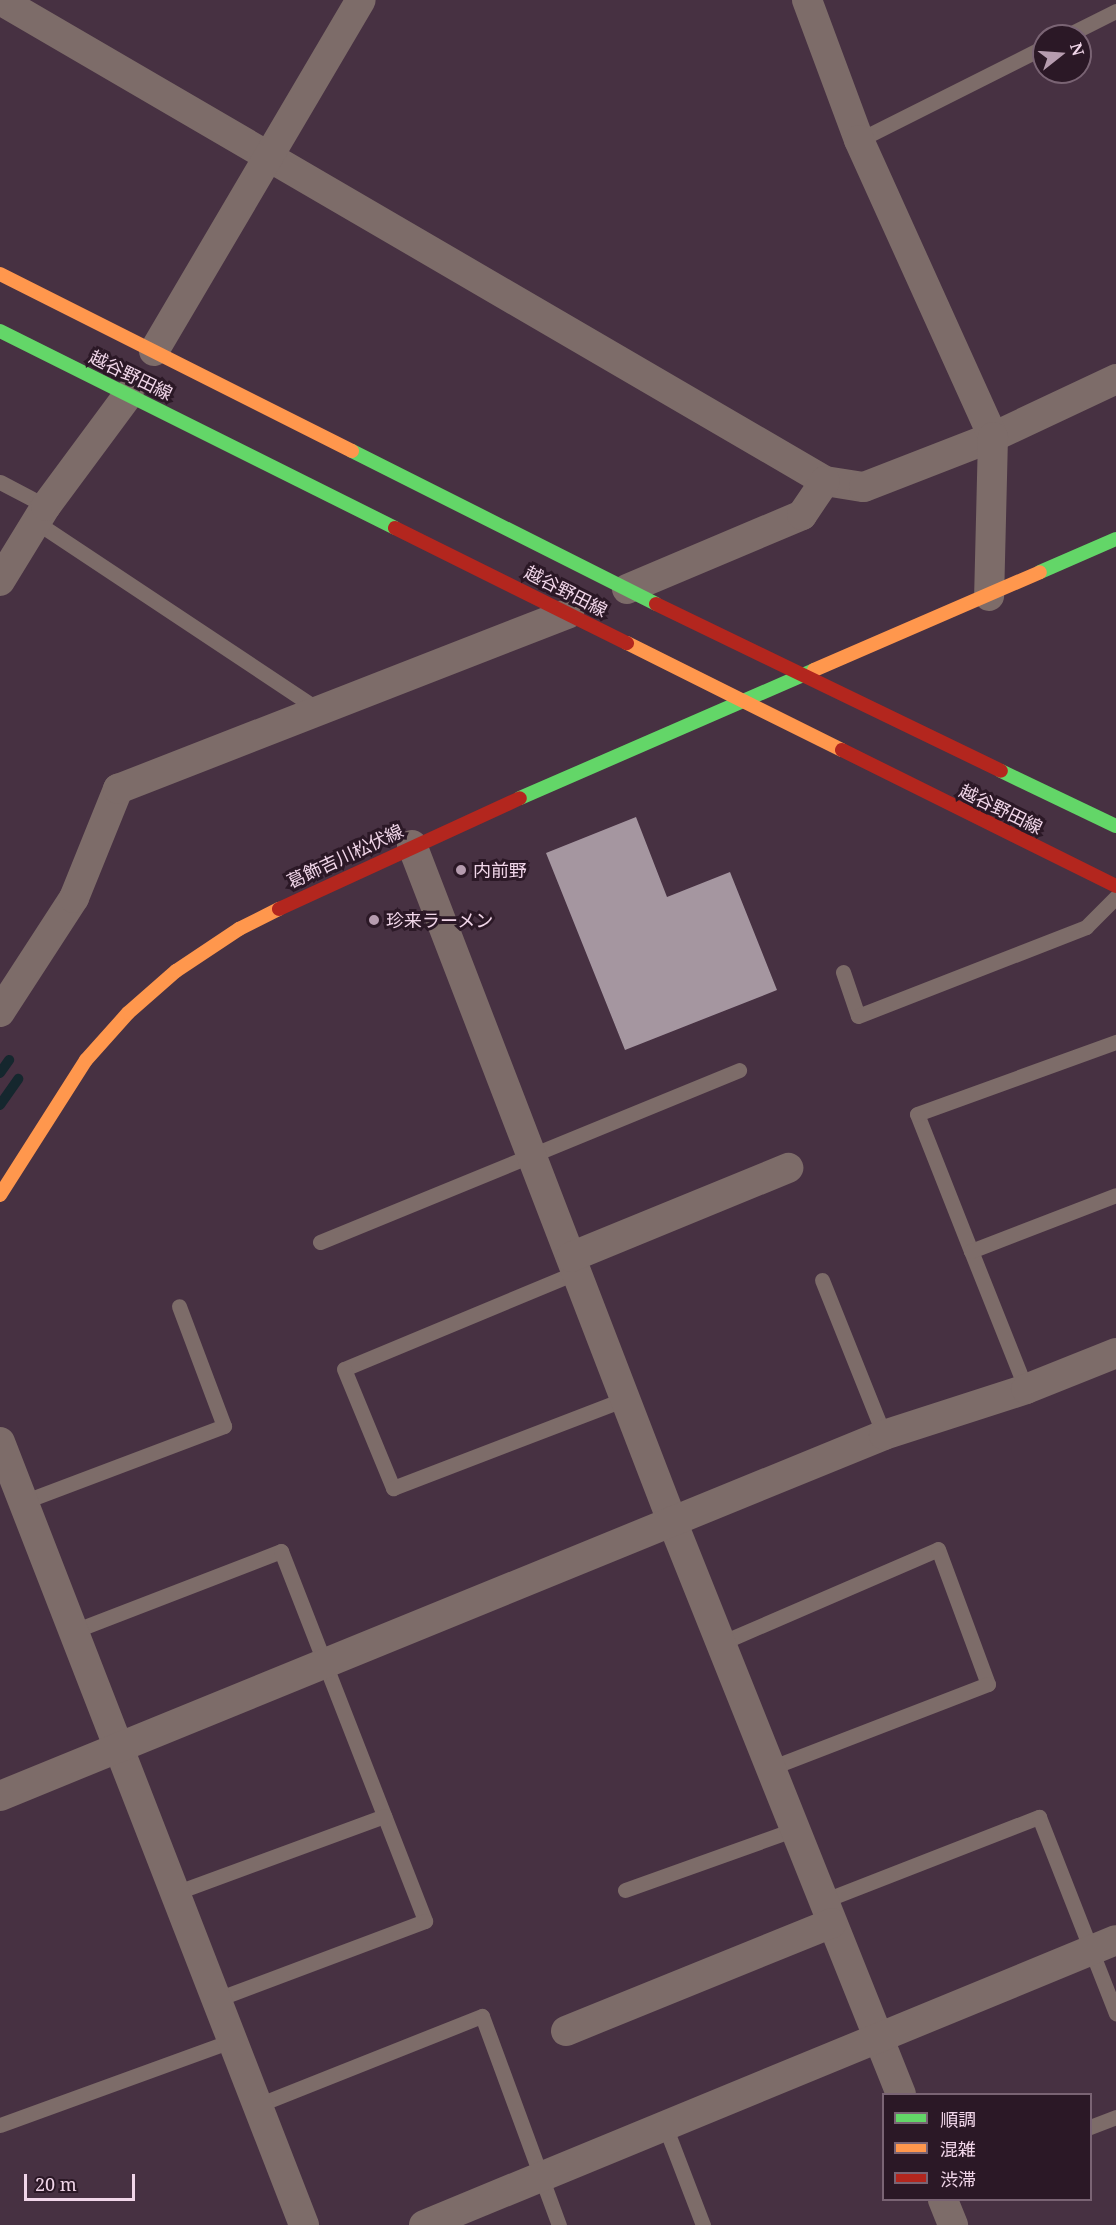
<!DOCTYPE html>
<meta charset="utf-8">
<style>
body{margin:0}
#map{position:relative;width:1116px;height:2225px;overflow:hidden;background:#473142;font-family:"Noto Serif","Noto Sans JP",serif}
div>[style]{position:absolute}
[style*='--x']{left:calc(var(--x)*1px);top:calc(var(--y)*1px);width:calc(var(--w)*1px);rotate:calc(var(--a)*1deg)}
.stream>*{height:10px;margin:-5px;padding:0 5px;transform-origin:5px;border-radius:5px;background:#15272e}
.building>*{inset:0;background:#a596a0}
.lane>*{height:15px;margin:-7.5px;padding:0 7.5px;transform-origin:7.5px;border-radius:7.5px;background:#7d6c69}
.street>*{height:30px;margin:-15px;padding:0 15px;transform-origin:15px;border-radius:15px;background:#7d6c69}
.fast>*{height:14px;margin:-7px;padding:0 7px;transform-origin:7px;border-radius:7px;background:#63d668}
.slow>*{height:14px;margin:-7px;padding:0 7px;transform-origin:7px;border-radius:7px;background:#ff974d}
.jam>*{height:14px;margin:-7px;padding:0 7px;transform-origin:7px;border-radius:7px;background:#b3261e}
.dots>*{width:16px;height:16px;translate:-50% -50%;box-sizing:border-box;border:3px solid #2b1826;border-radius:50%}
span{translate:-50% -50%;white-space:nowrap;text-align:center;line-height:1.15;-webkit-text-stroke:6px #2b1826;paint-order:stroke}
.street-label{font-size:18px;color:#f1d6e9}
.poi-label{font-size:18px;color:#f1d6e9}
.left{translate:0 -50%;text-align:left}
.legend{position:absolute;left:882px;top:2093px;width:210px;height:108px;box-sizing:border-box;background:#2b1826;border:2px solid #7a6474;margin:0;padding:8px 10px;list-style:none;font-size:18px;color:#f1d6e9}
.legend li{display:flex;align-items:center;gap:12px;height:30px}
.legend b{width:30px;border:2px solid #7a6474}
.north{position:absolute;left:1032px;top:24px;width:60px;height:60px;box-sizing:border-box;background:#2b1826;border:2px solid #7a6474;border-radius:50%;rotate:73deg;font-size:16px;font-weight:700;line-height:24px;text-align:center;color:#f1d6e9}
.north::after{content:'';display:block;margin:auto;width:21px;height:27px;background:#b69caf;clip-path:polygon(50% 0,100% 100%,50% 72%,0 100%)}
.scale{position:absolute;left:24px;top:2174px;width:111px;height:27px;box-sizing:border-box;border:3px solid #f1d6e9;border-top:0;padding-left:8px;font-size:18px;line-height:21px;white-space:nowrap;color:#f1d6e9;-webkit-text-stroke:4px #2b1826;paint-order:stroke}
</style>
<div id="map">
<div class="stream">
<div style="--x:0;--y:1073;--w:16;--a:-55"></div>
<div style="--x:0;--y:1105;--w:32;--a:-55"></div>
</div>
<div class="building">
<div style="clip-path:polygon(636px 817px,667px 897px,730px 872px,777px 990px,625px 1050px,546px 853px)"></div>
</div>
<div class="lane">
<div style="--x:1066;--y:36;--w:56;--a:-26.6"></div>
<div style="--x:859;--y:140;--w:207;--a:-26.7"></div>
<div style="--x:0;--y:482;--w:52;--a:27.6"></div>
<div style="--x:36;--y:522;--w:341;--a:33.6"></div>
<div style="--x:843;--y:972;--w:46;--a:71.2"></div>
<div style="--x:858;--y:1016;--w:245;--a:-21.3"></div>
<div style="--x:1086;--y:927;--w:42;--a:-45"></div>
<div style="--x:320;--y:1242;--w:453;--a:-22.3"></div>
<div style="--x:971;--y:1251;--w:147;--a:-111.5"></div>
<div style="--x:917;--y:1114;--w:212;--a:-19.9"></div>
<div style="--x:577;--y:1272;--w:252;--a:157.4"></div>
<div style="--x:344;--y:1369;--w:129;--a:67.6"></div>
<div style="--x:393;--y:1488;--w:248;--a:-21"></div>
<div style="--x:822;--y:1280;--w:167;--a:68.2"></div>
<div style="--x:1026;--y:1389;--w:149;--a:-111.7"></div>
<div style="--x:971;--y:1251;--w:155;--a:-21.1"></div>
<div style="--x:23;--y:1502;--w:215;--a:-20.7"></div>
<div style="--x:224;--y:1426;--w:128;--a:-110.6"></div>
<div style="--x:74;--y:1631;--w:222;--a:-21.1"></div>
<div style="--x:281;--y:1551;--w:397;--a:68.7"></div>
<div style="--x:425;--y:1921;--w:222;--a:159.4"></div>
<div style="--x:721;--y:1643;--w:236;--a:-23.4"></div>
<div style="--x:938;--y:1549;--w:144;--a:69.7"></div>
<div style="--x:988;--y:1684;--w:234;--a:158.9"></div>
<div style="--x:625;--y:1890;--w:181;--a:-19.7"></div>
<div style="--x:175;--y:1893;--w:223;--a:-20.2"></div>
<div style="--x:823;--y:1901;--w:232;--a:-21.3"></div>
<div style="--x:1039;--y:1817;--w:211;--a:68.6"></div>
<div style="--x:258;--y:2105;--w:241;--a:-21.7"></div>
<div style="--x:482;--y:2016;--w:223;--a:69.8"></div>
<div style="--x:0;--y:2125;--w:248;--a:-20"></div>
<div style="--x:665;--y:2126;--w:106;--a:69"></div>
<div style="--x:1090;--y:2127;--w:28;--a:-21"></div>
</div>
<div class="street">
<div style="--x:0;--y:0;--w:955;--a:30.24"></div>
<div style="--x:825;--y:481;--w:39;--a:9"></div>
<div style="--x:864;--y:487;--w:138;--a:-21.2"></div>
<div style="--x:993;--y:437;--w:136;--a:-25.2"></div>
<div style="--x:807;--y:0;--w:149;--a:69.6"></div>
<div style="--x:859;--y:140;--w:326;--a:65.7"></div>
<div style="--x:993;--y:437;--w:159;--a:91.4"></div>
<div style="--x:154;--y:351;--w:407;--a:-59.5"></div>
<div style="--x:0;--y:581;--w:88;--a:-58.5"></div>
<div style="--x:46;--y:506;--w:139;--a:-53.5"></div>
<div style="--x:627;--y:589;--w:190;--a:-22.9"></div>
<div style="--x:802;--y:515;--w:41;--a:-55.9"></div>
<div style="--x:412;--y:845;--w:724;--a:68.96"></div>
<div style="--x:672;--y:1521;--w:617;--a:68.22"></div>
<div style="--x:0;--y:1012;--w:136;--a:-57"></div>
<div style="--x:74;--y:898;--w:118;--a:-68"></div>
<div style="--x:118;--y:789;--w:484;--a:-21.3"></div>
<div style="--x:571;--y:1257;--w:235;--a:-22.3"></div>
<div style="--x:0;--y:1442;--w:840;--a:68.78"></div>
<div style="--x:0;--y:1796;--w:955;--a:-22.21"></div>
<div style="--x:884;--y:1435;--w:149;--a:-17.9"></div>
<div style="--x:1026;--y:1389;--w:97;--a:-21.8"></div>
<div style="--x:566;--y:2031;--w:287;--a:-22.1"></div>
<div style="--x:943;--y:2200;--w:27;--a:68"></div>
<div style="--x:424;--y:2225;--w:748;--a:-22.38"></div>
</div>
<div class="fast">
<div style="--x:0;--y:331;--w:441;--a:26.5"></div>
<div style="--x:352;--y:451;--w:340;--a:26.7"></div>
<div style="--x:1040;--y:572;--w:83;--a:-23.5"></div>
<div style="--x:1001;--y:771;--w:127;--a:25.6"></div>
<div style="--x:520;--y:798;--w:321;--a:-23.5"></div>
</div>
<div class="slow">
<div style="--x:0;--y:274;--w:394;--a:26.7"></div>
<div style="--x:627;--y:643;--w:240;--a:26.5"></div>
<div style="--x:814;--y:670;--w:246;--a:-23.4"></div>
<div style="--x:0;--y:1195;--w:160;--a:-57.5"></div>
<div style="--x:86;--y:1060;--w:63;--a:-48.2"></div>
<div style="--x:128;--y:1013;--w:64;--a:-41.2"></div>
<div style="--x:176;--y:971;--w:76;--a:-33.7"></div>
<div style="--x:239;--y:929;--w:45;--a:-26.6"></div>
</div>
<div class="jam">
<div style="--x:395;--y:528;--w:259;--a:26.4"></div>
<div style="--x:656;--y:604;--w:383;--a:25.8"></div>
<div style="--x:842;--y:750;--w:306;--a:26.4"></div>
<div style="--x:279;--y:909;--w:265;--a:-24.7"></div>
</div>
<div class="dots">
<div style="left:461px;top:870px;background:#b69caf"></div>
<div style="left:374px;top:920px;background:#b69caf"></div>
</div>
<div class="street-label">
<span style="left:131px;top:375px;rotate:26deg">越谷野田線</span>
<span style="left:566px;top:591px;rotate:27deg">越谷野田線</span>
<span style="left:1001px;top:809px;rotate:26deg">越谷野田線</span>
<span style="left:345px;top:856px;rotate:-25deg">葛飾吉川松伏線</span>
</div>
<div class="poi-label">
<span class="left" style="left:473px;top:870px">内前野</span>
<span class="left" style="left:386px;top:920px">珍来ラーメン</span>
</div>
<ul class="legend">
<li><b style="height:8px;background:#63d668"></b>順調</li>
<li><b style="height:8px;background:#ff974d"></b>混雑</li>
<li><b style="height:8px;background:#b3261e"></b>渋滞</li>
</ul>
<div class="north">N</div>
<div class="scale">20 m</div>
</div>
